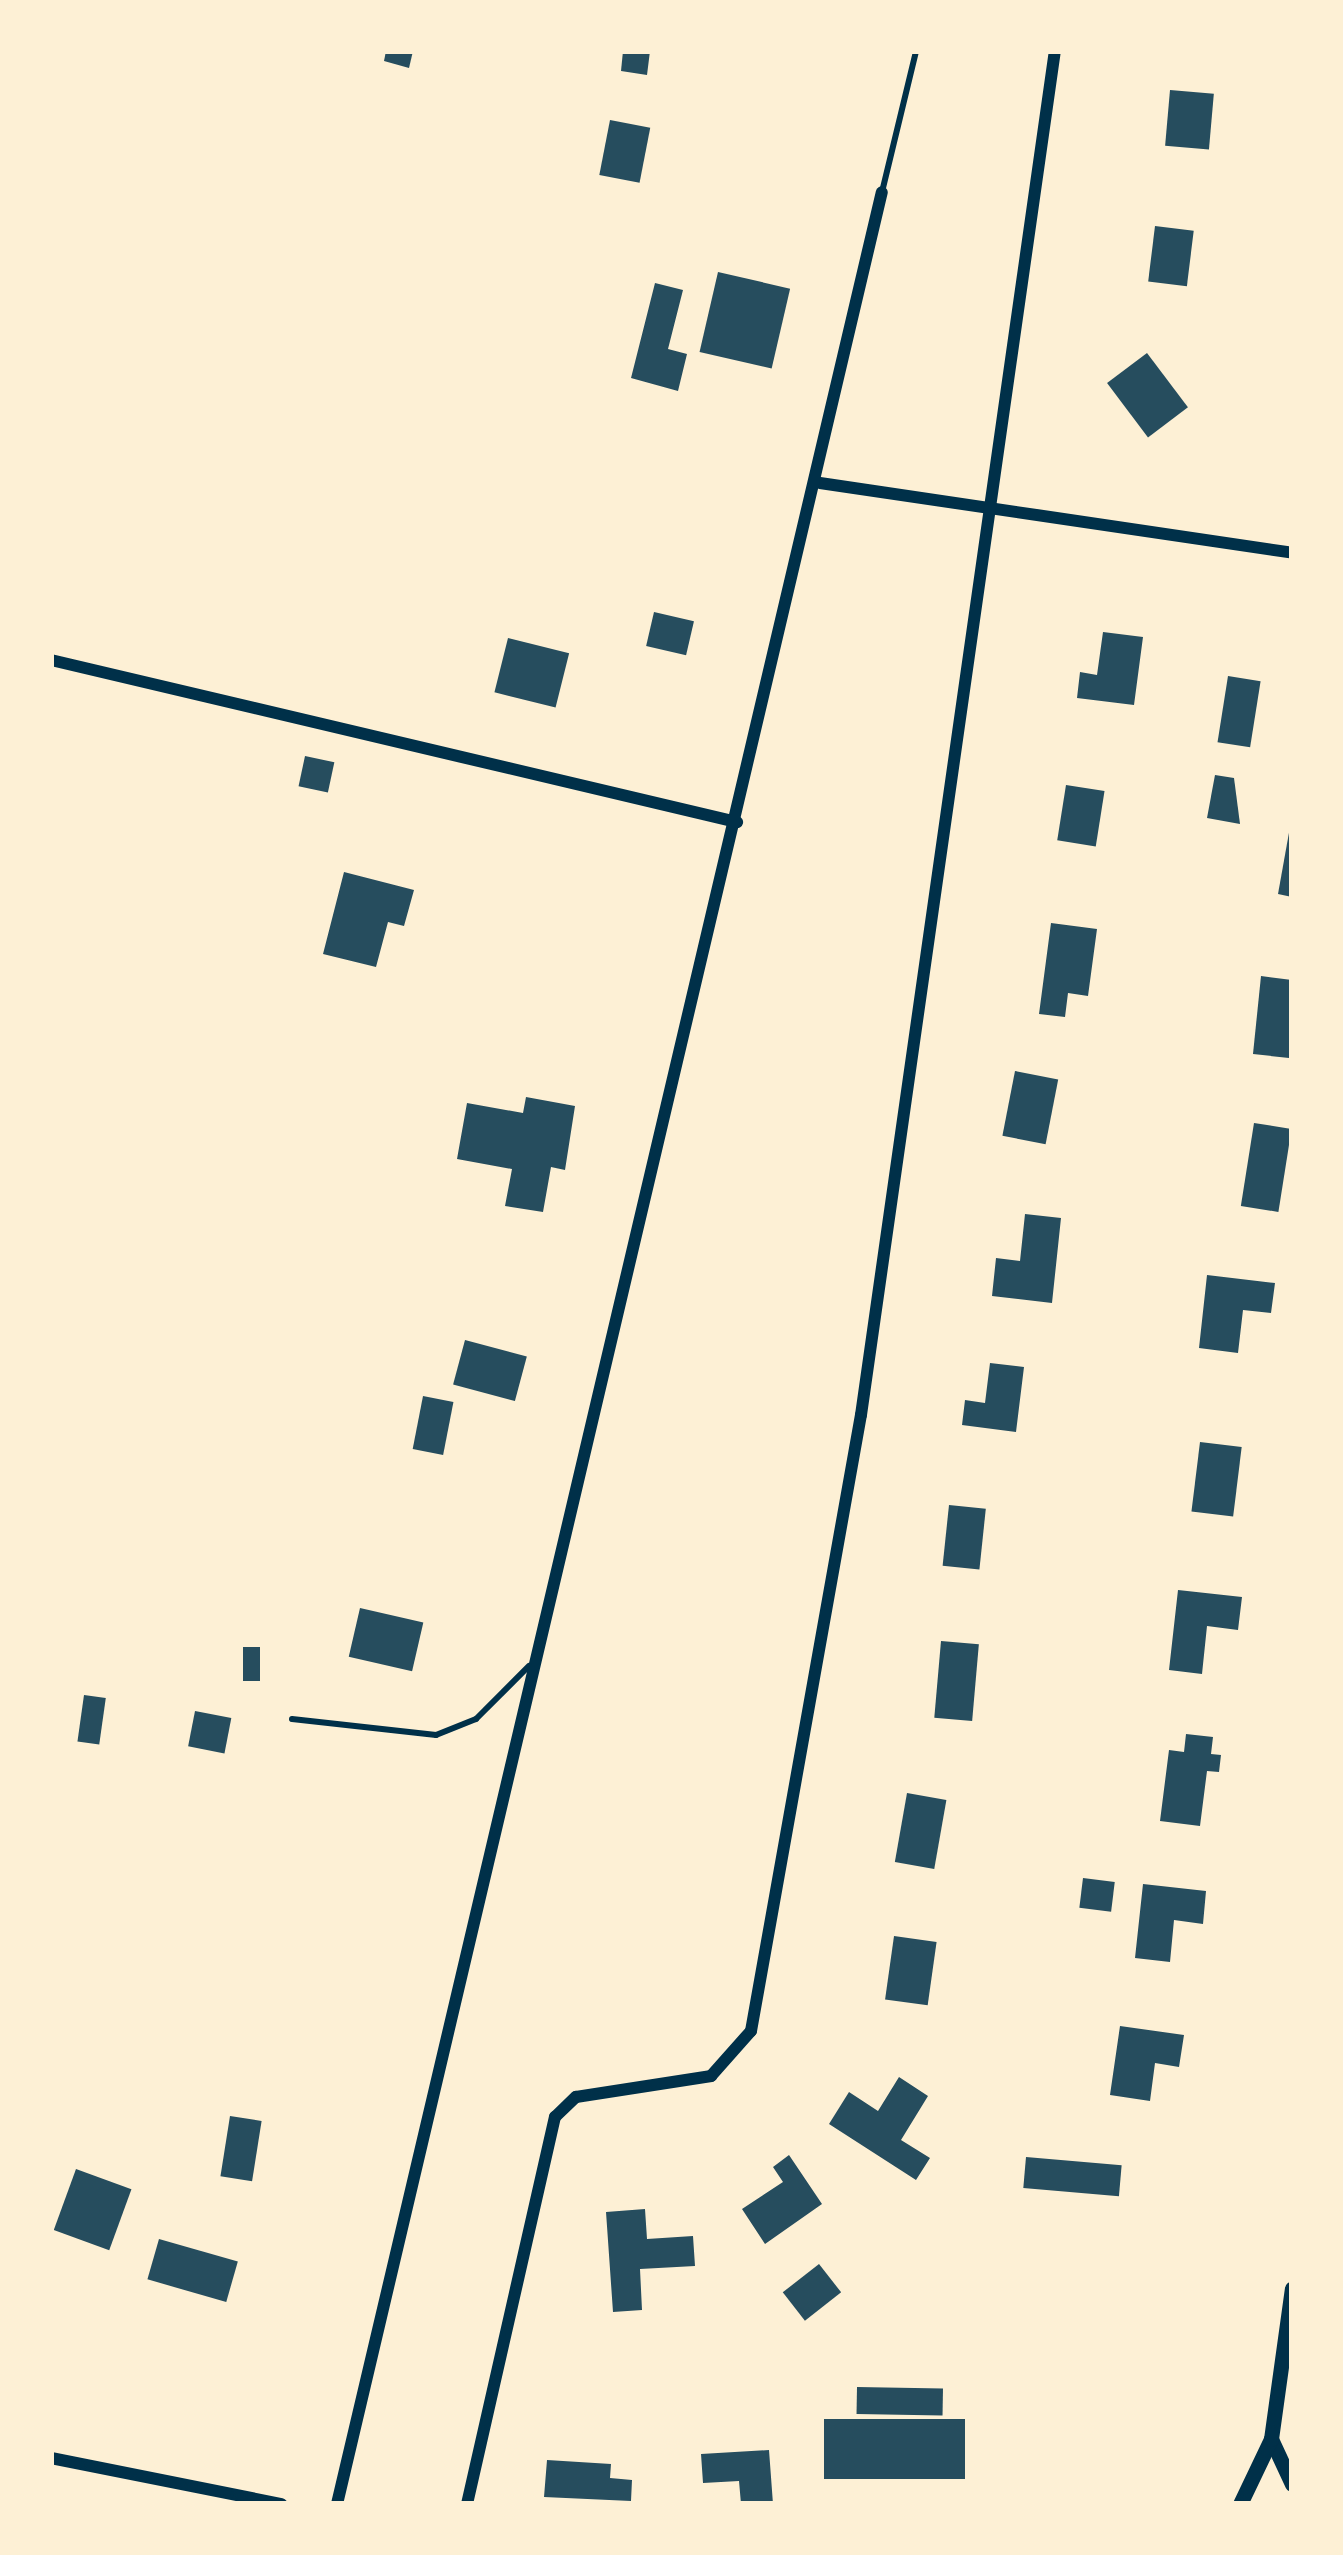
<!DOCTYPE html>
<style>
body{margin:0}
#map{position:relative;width:1343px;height:2555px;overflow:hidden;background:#fdf0d5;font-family:"Golos Text",sans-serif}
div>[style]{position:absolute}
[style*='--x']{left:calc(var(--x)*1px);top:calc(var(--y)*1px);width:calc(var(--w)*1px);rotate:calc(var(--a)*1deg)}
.building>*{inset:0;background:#264d5e;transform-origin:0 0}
.service>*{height:6px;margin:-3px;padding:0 3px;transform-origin:3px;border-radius:3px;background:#003049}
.minor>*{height:12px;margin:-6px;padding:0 6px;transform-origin:6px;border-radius:6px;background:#003049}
.tertiary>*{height:15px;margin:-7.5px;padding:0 7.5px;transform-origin:7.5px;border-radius:7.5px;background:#003049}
span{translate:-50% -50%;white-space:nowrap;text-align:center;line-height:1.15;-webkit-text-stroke:9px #fdf0d5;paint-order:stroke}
.frame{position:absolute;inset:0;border:54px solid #fdf0d5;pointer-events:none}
</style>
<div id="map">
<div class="building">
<div style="clip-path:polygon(386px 51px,413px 51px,409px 68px,384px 61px)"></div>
<div style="clip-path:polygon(623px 51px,650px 51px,647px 75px,621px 71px)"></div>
<div style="left:1170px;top:90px;width:44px;height:56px;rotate:5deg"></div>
<div style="left:610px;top:120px;width:41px;height:56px;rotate:11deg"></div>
<div style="left:1155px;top:226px;width:39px;height:56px;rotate:7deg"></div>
<div style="left:718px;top:272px;width:74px;height:82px;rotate:13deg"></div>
<div style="clip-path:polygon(655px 283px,683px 290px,668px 349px,687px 354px,678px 391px,631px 378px)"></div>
<div style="left:1147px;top:353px;width:68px;height:50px;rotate:53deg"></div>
<div style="left:654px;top:612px;width:41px;height:35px;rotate:13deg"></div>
<div style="clip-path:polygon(1103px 632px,1143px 637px,1134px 705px,1077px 698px,1080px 672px,1097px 675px)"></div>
<div style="left:508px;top:638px;width:63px;height:56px;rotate:14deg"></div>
<div style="left:1228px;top:676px;width:33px;height:67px;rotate:9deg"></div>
<div style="left:305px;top:756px;width:30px;height:31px;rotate:12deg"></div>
<div style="clip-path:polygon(1215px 775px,1234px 778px,1240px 824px,1207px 818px)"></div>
<div style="left:1066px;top:785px;width:39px;height:56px;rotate:9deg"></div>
<div style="clip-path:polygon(1290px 827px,1292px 827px,1292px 897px,1278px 894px)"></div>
<div style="clip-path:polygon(344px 872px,414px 890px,404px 926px,388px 922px,376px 967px,323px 954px)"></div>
<div style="clip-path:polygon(1051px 923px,1097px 929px,1088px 996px,1068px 993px,1065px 1017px,1039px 1014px)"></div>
<div style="clip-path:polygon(1261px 976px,1292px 980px,1289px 1058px,1253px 1054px)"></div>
<div style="left:1015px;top:1071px;width:44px;height:66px;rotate:11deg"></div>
<div style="clip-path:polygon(526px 1097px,575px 1106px,565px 1170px,551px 1167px,543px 1212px,505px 1206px,512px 1169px,457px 1159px,467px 1103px,523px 1113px)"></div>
<div style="left:1254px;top:1123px;width:38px;height:84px;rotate:9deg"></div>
<div style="clip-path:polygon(1025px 1214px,1061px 1218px,1052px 1303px,992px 1296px,996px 1258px,1020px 1261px)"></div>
<div style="clip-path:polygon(1207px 1275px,1275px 1283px,1271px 1313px,1243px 1310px,1238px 1353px,1199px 1348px)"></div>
<div style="left:465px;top:1340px;width:64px;height:46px;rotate:15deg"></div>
<div style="clip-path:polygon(990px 1363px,1024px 1367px,1016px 1432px,962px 1425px,965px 1400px,985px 1403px)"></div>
<div style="left:423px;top:1396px;width:31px;height:54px;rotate:11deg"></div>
<div style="left:1200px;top:1442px;width:42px;height:70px;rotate:7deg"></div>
<div style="left:949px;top:1505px;width:37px;height:61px;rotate:6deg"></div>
<div style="clip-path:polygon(1178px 1590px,1242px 1597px,1238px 1630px,1207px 1626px,1202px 1674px,1169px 1670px)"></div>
<div style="left:360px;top:1608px;width:65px;height:50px;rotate:13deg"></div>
<div style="left:941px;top:1641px;width:38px;height:77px;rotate:5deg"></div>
<div style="left:243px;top:1647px;width:17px;height:34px"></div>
<div style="left:84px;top:1695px;width:22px;height:47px;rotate:8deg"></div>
<div style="left:195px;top:1711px;width:37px;height:36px;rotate:11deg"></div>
<div style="clip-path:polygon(1186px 1734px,1213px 1737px,1211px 1754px,1221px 1755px,1219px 1772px,1207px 1771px,1200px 1826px,1160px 1821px,1169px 1750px,1184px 1752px)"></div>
<div style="left:907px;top:1793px;width:40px;height:70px;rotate:10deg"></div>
<div style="left:1083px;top:1878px;width:32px;height:30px;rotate:7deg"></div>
<div style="clip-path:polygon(1143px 1884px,1206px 1891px,1203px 1924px,1174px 1920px,1170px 1962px,1135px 1958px)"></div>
<div style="left:894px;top:1936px;width:43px;height:64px;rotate:8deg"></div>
<div style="clip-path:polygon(1120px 2026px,1184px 2035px,1179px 2067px,1155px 2063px,1150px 2101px,1110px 2095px)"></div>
<div style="clip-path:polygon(899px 2077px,928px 2096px,901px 2140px,930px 2158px,916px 2180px,829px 2124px,849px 2092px,878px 2111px)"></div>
<div style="left:230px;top:2116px;width:32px;height:61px;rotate:9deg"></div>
<div style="clip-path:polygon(789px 2155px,822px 2204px,765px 2244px,742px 2209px,783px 2182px,773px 2167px)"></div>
<div style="left:1026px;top:2157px;width:96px;height:31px;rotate:5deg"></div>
<div style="left:76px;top:2169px;width:59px;height:65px;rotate:20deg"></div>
<div style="clip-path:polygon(645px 2209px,647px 2239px,693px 2236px,695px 2266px,640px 2269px,642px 2310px,613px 2312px,606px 2212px)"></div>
<div style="left:159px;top:2239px;width:82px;height:42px;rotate:16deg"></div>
<div style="left:819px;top:2264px;width:36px;height:46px;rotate:52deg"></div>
<div style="left:857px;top:2387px;width:86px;height:27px;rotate:1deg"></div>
<div style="left:824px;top:2419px;width:141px;height:60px"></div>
<div style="clip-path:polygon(769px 2450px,773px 2504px,741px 2504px,739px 2481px,703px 2483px,701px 2454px)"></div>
<div style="clip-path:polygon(547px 2460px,611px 2464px,610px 2478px,632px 2480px,631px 2501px,544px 2497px)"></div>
</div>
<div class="service">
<div style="--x:882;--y:192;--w:145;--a:-76.4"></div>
<div style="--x:292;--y:1719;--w:145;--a:6.3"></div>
<div style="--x:436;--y:1735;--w:43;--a:-21.8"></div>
<div style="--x:476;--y:1719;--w:75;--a:-45"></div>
</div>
<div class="minor">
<div style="--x:820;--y:483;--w:477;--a:8.4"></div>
<div style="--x:51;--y:660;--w:705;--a:13.29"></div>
<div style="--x:51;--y:2458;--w:235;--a:11.3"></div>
<div style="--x:337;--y:2504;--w:2375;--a:-76.74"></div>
<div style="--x:467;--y:2504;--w:397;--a:-77.2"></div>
<div style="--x:555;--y:2117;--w:29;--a:-44"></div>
<div style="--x:576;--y:2097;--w:137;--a:-8.8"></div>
<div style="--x:711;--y:2076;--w:60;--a:-48.4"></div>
<div style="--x:751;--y:2031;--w:626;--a:-79.88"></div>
<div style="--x:861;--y:1415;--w:1378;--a:-81.91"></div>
</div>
<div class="tertiary">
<div style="--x:1271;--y:2439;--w:50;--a:65"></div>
<div style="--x:1240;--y:2504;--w:72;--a:-64.5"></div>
<div style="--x:1271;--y:2439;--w:152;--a:-82.1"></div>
</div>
<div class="frame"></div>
</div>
